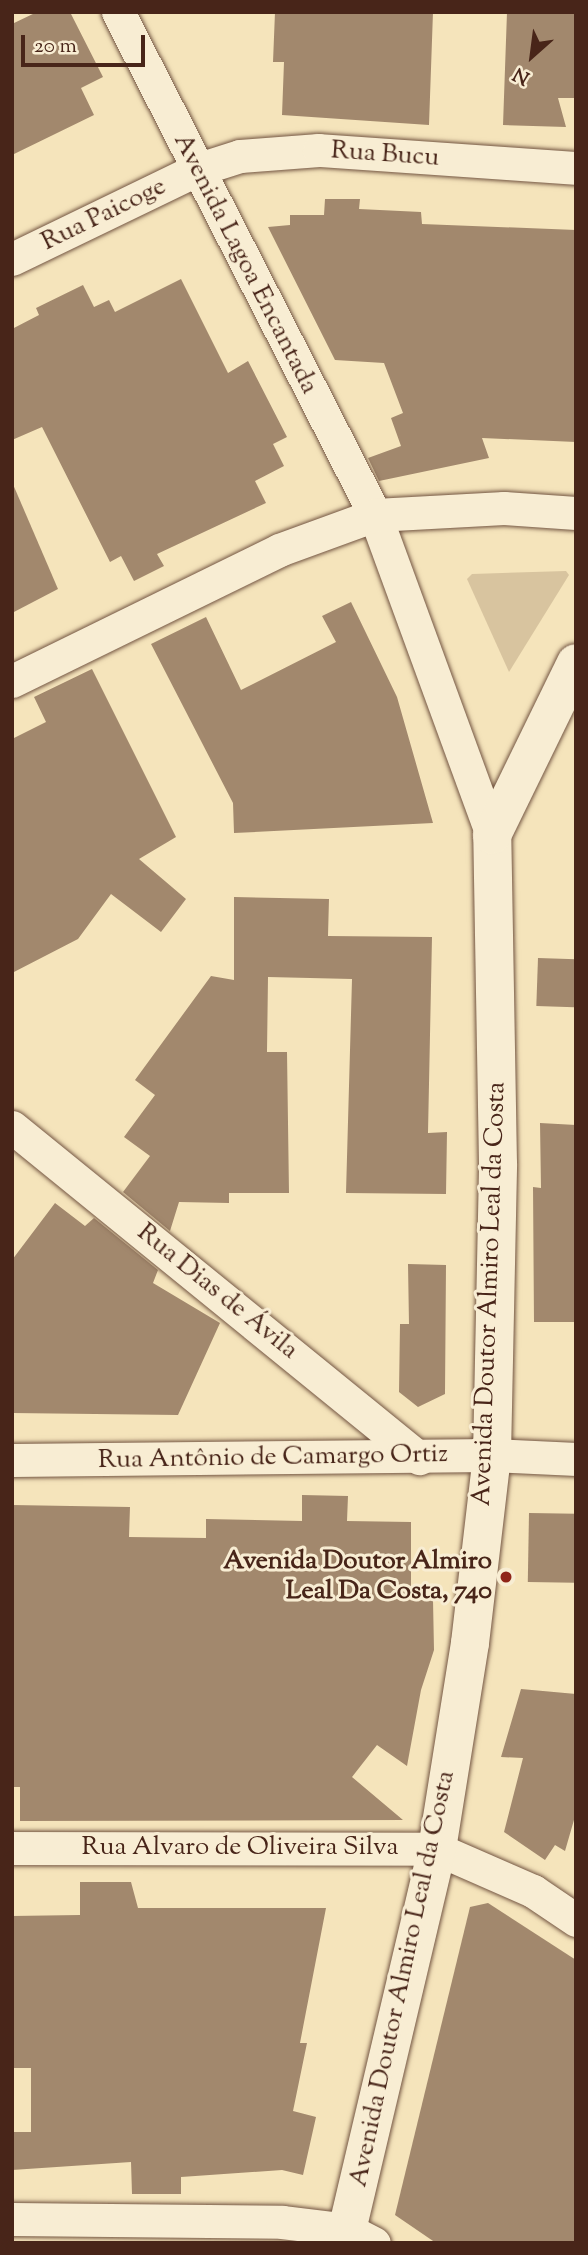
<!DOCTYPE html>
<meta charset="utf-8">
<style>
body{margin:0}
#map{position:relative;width:588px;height:2255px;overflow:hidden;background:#f5e4bb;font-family:"Sorts Mill Goudy",serif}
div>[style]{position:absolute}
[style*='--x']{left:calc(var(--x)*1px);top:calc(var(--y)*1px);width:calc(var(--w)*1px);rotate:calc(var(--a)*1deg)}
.green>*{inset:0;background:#d8c49f}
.building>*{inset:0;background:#a2886d;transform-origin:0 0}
.roads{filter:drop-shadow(0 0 2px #735542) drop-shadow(0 0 2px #735542)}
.street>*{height:33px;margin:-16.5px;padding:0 16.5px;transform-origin:16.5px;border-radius:16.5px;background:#f8edd3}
.secondary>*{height:38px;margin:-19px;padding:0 19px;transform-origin:19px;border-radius:19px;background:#f8edd3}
.dots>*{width:19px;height:19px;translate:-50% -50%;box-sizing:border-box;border:4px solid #f8edd3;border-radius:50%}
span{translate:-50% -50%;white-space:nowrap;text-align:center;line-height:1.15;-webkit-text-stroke:6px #f8edd3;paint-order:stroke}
.street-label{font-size:26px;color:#482519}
.poi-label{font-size:26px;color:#482519;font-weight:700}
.right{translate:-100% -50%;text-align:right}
.frame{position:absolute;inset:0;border:14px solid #482519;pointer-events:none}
.north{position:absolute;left:497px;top:21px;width:70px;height:70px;-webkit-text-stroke:5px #f8edd3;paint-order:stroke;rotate:208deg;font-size:19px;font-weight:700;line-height:28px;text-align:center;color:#482519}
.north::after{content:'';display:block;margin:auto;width:24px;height:32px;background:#482519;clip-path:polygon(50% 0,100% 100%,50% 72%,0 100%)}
.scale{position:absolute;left:21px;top:35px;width:124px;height:32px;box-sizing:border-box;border:4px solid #482519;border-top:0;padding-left:9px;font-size:21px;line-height:24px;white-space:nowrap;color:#482519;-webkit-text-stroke:5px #f8edd3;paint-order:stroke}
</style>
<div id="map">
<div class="green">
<div style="clip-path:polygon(566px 571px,569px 575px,509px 672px,467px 579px,472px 574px)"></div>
</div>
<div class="building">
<div style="clip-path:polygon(37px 12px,70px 12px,103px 77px,81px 88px,94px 115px,12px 155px,12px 24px)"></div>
<div style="clip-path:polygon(275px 12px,433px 12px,429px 125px,282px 115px,284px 62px,273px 62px)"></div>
<div style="clip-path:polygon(507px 12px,576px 12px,576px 98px,558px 98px,566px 127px,503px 125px)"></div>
<div style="clip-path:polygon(325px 199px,360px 199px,359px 209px,421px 212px,422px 224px,576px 230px,576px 442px,482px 438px,489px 458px,379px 481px,368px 458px,401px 446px,391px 418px,403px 413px,384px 363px,335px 360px,268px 227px,290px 225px,290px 215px,324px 215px)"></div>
<div style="clip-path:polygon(181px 279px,228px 373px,248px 361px,287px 437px,273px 444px,284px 466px,255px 481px,266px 503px,157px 554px,164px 566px,134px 581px,121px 556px,110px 562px,42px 427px,12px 440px,12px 329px,39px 315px,36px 308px,83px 285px,94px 307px,109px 300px,115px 312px)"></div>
<div style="clip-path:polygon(12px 482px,58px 589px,12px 613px)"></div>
<div style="clip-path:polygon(351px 602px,397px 697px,433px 823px,234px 833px,233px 803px,151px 644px,206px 617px,241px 690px,336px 642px,322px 616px)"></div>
<div style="clip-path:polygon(92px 669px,176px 837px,139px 859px,186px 899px,161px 932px,111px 894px,78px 939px,12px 973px,12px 739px,46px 722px,34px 697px)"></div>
<div style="clip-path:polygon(234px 897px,329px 899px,328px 936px,432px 937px,428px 1133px,447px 1132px,446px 1194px,346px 1193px,352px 979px,268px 977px,267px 1052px,287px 1052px,289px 1193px,229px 1193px,229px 1203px,179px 1202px,170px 1231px,123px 1192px,150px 1156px,124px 1137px,155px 1095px,135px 1080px,211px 976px,234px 980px)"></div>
<div style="left:538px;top:958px;width:38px;height:48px;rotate:2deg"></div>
<div style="clip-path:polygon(540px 1123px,576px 1125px,576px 1322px,534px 1322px,533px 1187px,541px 1188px)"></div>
<div style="clip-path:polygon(55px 1203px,85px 1226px,94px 1218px,158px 1270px,153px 1283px,220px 1323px,178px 1415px,12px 1413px,12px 1260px)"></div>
<div style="clip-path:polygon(408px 1264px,446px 1265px,445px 1394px,418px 1407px,399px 1392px,400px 1324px,409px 1324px)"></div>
<div style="clip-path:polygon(302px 1495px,348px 1496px,347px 1521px,411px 1522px,411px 1600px,433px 1600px,434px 1650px,421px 1690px,407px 1766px,377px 1745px,352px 1777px,403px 1820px,20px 1821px,20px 1787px,12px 1787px,12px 1505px,130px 1507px,129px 1537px,206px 1538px,206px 1519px,302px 1521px)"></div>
<div style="left:529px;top:1513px;width:47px;height:69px;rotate:1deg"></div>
<div style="clip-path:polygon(521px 1689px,576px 1694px,576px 1813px,565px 1851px,555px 1845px,545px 1860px,504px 1832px,523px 1758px,501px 1757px)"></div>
<div style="clip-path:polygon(80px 1882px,131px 1882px,138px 1908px,326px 1908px,300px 2043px,307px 2043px,293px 2111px,316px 2117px,303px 2175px,282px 2170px,181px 2177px,181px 2194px,132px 2194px,131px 2162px,12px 2170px,12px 2132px,31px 2132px,31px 2068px,12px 2068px,12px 1916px,80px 1915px)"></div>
<div style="clip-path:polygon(488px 1903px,576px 1960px,576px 2243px,436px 2243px,395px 2215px,470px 1907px)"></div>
</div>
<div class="roads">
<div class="street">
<div style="--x:118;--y:12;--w:565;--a:62.94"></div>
<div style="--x:375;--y:515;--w:341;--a:69.9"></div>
<div style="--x:12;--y:259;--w:204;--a:-25.8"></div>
<div style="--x:196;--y:170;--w:46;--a:-17.7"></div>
<div style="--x:240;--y:156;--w:79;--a:-4.3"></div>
<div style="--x:319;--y:150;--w:258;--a:4"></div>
<div style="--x:12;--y:681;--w:297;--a:-26.1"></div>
<div style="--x:279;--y:550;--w:102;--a:-20"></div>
<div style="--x:375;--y:515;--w:129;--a:-3.1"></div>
<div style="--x:504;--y:508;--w:72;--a:4"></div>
<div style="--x:12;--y:1127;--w:525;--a:39.12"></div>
<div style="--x:12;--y:1460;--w:480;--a:-0.6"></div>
<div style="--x:492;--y:1455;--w:84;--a:2.7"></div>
<div style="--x:12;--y:1848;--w:425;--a:0.1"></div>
<div style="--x:437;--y:1849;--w:105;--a:23.6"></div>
<div style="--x:533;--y:1891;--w:52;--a:34"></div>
<div style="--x:12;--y:2219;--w:270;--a:0.6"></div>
<div style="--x:282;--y:2222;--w:66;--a:6.9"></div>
<div style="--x:348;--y:2230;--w:29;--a:27"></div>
</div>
<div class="secondary">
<div style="--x:344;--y:2243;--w:405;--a:-76.7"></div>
<div style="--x:437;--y:1849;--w:209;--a:-80.9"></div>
<div style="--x:470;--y:1643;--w:189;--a:-83.3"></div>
<div style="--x:492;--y:1455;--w:291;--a:-88.8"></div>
<div style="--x:498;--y:1164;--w:329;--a:-91"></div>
<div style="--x:492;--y:835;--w:191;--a:-64"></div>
</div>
</div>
<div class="dots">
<div style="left:506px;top:1577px;background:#8f2418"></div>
</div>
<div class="street-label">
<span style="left:385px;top:155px;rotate:4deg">Rua Bucu</span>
<span style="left:104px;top:215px;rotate:-26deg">Rua Paicoge</span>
<span style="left:245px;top:264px;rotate:63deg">Avenida Lagoa Encantada</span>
<span style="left:217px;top:1292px;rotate:39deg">Rua Dias de Ávila</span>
<span style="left:490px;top:1294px;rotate:-88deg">Avenida Doutor Almiro Leal da Costa</span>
<span style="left:273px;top:1458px;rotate:-1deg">Rua Antônio de Camargo Ortiz</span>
<span style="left:240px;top:1848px">Rua Alvaro de Oliveira Silva</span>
<span style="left:403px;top:1979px;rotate:-78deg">Avenida Doutor Almiro Leal da Costa</span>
</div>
<div class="poi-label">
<span class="right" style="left:492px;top:1577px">Avenida Doutor Almiro<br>Leal Da Costa, 740</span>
</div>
<div class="frame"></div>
<div class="north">N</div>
<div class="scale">20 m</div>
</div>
